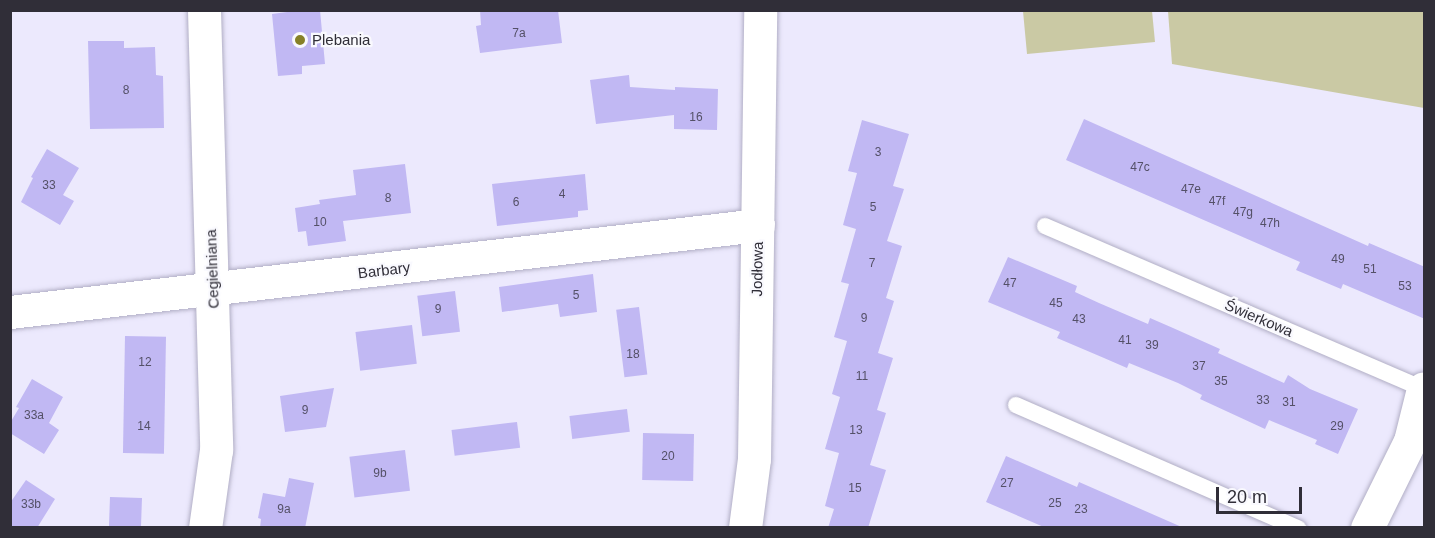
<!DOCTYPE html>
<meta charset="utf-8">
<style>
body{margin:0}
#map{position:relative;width:1435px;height:538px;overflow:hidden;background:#ece9fd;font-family:Arial,sans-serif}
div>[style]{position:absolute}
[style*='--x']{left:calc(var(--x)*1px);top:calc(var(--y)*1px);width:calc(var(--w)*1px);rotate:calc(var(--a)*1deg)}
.green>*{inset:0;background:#cac9a4}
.building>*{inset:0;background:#c1b8f3;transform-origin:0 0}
.roads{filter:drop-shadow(0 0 2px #b1aec5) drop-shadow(0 0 2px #b1aec5)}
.service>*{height:16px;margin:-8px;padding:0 8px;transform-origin:8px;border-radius:8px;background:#fff}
.minor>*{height:33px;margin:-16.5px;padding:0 16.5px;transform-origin:16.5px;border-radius:16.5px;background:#fff}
.dots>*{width:16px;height:16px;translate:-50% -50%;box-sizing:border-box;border:3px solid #f9f9fe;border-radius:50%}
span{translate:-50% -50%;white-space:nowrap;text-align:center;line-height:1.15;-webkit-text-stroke:4.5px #f9f9fe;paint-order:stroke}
.number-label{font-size:12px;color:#545067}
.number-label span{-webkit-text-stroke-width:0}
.poi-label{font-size:15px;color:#302e38}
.left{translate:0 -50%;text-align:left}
.street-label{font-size:15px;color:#302e38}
.frame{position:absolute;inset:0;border:12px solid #302e38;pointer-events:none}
.scale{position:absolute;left:1216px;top:487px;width:86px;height:27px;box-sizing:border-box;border:3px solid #302e38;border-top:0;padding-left:8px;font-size:18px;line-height:21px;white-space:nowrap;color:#302e38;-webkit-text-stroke:4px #f9f9fe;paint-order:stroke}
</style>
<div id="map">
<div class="green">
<div style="clip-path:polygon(1023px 11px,1152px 11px,1155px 42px,1027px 54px)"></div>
<div style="clip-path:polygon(1168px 11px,1424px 11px,1424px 108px,1172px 64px)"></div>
</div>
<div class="building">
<div style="clip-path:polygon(302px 10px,320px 10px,325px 64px,302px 66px,302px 74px,278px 76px,272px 14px)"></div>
<div style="clip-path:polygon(480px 10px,558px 10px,562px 43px,480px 53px,476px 26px,481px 25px)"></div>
<div style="clip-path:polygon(88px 41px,124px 41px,124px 48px,155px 47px,156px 75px,163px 76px,164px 128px,90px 129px)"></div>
<div style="clip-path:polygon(629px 75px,630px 87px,675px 90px,675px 87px,718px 89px,717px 130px,674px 129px,674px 115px,596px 124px,590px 80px)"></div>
<div style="clip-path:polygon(1084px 119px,1368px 246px,1369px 243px,1425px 267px,1425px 319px,1343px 284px,1341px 289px,1296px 270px,1300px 262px,1066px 160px)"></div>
<div style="clip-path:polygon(862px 120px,909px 134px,893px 186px,904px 189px,887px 241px,902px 246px,886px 298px,894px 301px,878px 353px,893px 358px,877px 410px,886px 413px,870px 465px,886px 470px,868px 528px,828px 528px,834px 509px,825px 506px,839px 453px,825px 449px,840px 397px,832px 394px,847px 341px,834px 337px,849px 284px,841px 282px,856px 229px,843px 225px,857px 173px,848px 171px)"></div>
<div style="clip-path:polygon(47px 149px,79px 168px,63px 195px,74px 201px,60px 225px,21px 202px,33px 178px,31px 177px)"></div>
<div style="clip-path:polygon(405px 164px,411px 213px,343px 221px,346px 241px,308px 246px,306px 231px,298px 232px,295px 208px,320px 204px,319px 200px,356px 195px,353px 170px)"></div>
<div style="clip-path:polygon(585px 174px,588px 210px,578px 211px,578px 217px,497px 226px,492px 184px)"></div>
<div style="clip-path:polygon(1008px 257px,1077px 286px,1075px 292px,1099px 303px,1148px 324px,1150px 318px,1173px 328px,1220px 349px,1218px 353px,1284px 383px,1288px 375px,1310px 389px,1358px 409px,1338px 454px,1315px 444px,1317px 440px,1269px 420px,1265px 429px,1200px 399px,1202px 395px,1178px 383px,1129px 363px,1127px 368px,1104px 358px,1057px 338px,1060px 332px,988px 302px)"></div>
<div style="clip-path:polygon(593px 274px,597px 312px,560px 317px,558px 304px,502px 312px,499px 287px)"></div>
<div style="left:455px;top:291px;width:41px;height:38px;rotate:83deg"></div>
<div style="left:639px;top:307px;width:68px;height:23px;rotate:83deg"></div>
<div style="left:412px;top:325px;width:39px;height:57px;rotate:83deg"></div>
<div style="left:125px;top:336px;width:41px;height:117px;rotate:1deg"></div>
<div style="clip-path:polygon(32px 379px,63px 397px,49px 423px,59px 430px,44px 454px,10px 433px,10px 423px,19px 408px,16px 407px)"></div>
<div style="clip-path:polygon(334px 388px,326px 427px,285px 432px,280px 396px)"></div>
<div style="left:627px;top:409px;width:23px;height:58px;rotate:83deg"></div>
<div style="left:517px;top:422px;width:26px;height:66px;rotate:83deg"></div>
<div style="left:643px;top:433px;width:51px;height:47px;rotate:1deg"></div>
<div style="left:405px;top:450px;width:41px;height:56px;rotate:83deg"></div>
<div style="clip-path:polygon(1006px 456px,1077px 487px,1079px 482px,1184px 528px,1046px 528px,986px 502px)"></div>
<div style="clip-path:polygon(289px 478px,314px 483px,305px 528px,260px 528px,261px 519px,258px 518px,263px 493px,285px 497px)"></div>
<div style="clip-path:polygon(26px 480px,55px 499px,37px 528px,10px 528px,10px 503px)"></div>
<div style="left:110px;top:497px;width:32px;height:31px;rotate:2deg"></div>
</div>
<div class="roads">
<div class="service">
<div style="--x:1045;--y:226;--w:412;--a:23.3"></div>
<div style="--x:1016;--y:405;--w:308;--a:23.6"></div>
</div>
<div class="minor">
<div style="--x:204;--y:10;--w:440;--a:88.4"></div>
<div style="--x:216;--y:450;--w:79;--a:98"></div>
<div style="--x:10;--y:312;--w:753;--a:-6.63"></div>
<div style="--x:745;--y:528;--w:70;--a:-82.6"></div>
<div style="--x:754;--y:459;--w:449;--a:-89.2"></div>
<div style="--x:1367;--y:528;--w:97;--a:-63.7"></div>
<div style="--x:1410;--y:441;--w:54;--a:-76"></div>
</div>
</div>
<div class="dots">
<div style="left:300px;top:40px;background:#868028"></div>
</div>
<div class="number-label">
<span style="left:519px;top:34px">7a</span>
<span style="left:126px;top:91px">8</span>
<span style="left:696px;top:118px">16</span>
<span style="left:878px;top:153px">3</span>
<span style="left:1140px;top:168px">47c</span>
<span style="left:49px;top:186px">33</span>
<span style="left:1191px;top:190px">47e</span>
<span style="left:562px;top:195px">4</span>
<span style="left:388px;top:199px">8</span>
<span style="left:1217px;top:202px">47f</span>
<span style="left:516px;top:203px">6</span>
<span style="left:873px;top:208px">5</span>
<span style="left:1243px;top:213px">47g</span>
<span style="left:320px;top:223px">10</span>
<span style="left:1270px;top:224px">47h</span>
<span style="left:1338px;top:260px">49</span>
<span style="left:872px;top:264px">7</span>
<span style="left:1370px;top:270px">51</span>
<span style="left:1010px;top:284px">47</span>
<span style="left:1405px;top:287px">53</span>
<span style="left:576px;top:296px">5</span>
<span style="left:1056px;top:304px">45</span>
<span style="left:438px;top:310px">9</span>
<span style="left:864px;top:319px">9</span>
<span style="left:1079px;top:320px">43</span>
<span style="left:1125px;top:341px">41</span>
<span style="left:1152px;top:346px">39</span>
<span style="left:633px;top:355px">18</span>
<span style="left:145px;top:363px">12</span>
<span style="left:1199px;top:367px">37</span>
<span style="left:862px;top:377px">11</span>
<span style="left:1221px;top:382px">35</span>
<span style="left:1263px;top:401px">33</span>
<span style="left:1289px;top:403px">31</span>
<span style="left:305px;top:411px">9</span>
<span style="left:34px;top:416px">33a</span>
<span style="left:144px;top:427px">14</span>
<span style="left:1337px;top:427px">29</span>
<span style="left:856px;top:431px">13</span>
<span style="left:668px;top:457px">20</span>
<span style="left:380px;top:474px">9b</span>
<span style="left:1007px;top:484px">27</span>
<span style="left:855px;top:489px">15</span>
<span style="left:1055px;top:504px">25</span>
<span style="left:31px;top:505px">33b</span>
<span style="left:284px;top:510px">9a</span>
<span style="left:1081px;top:510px">23</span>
</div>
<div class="poi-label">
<span class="left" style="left:312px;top:40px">Plebania</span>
</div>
<div class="street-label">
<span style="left:212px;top:269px;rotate:-92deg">Cegielniana</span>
<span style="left:757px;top:269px;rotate:-89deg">Jodłowa</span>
<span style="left:384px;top:270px;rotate:-7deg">Barbary</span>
<span style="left:1259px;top:318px;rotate:23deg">Świerkowa</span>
</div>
<div class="frame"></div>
<div class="scale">20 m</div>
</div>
